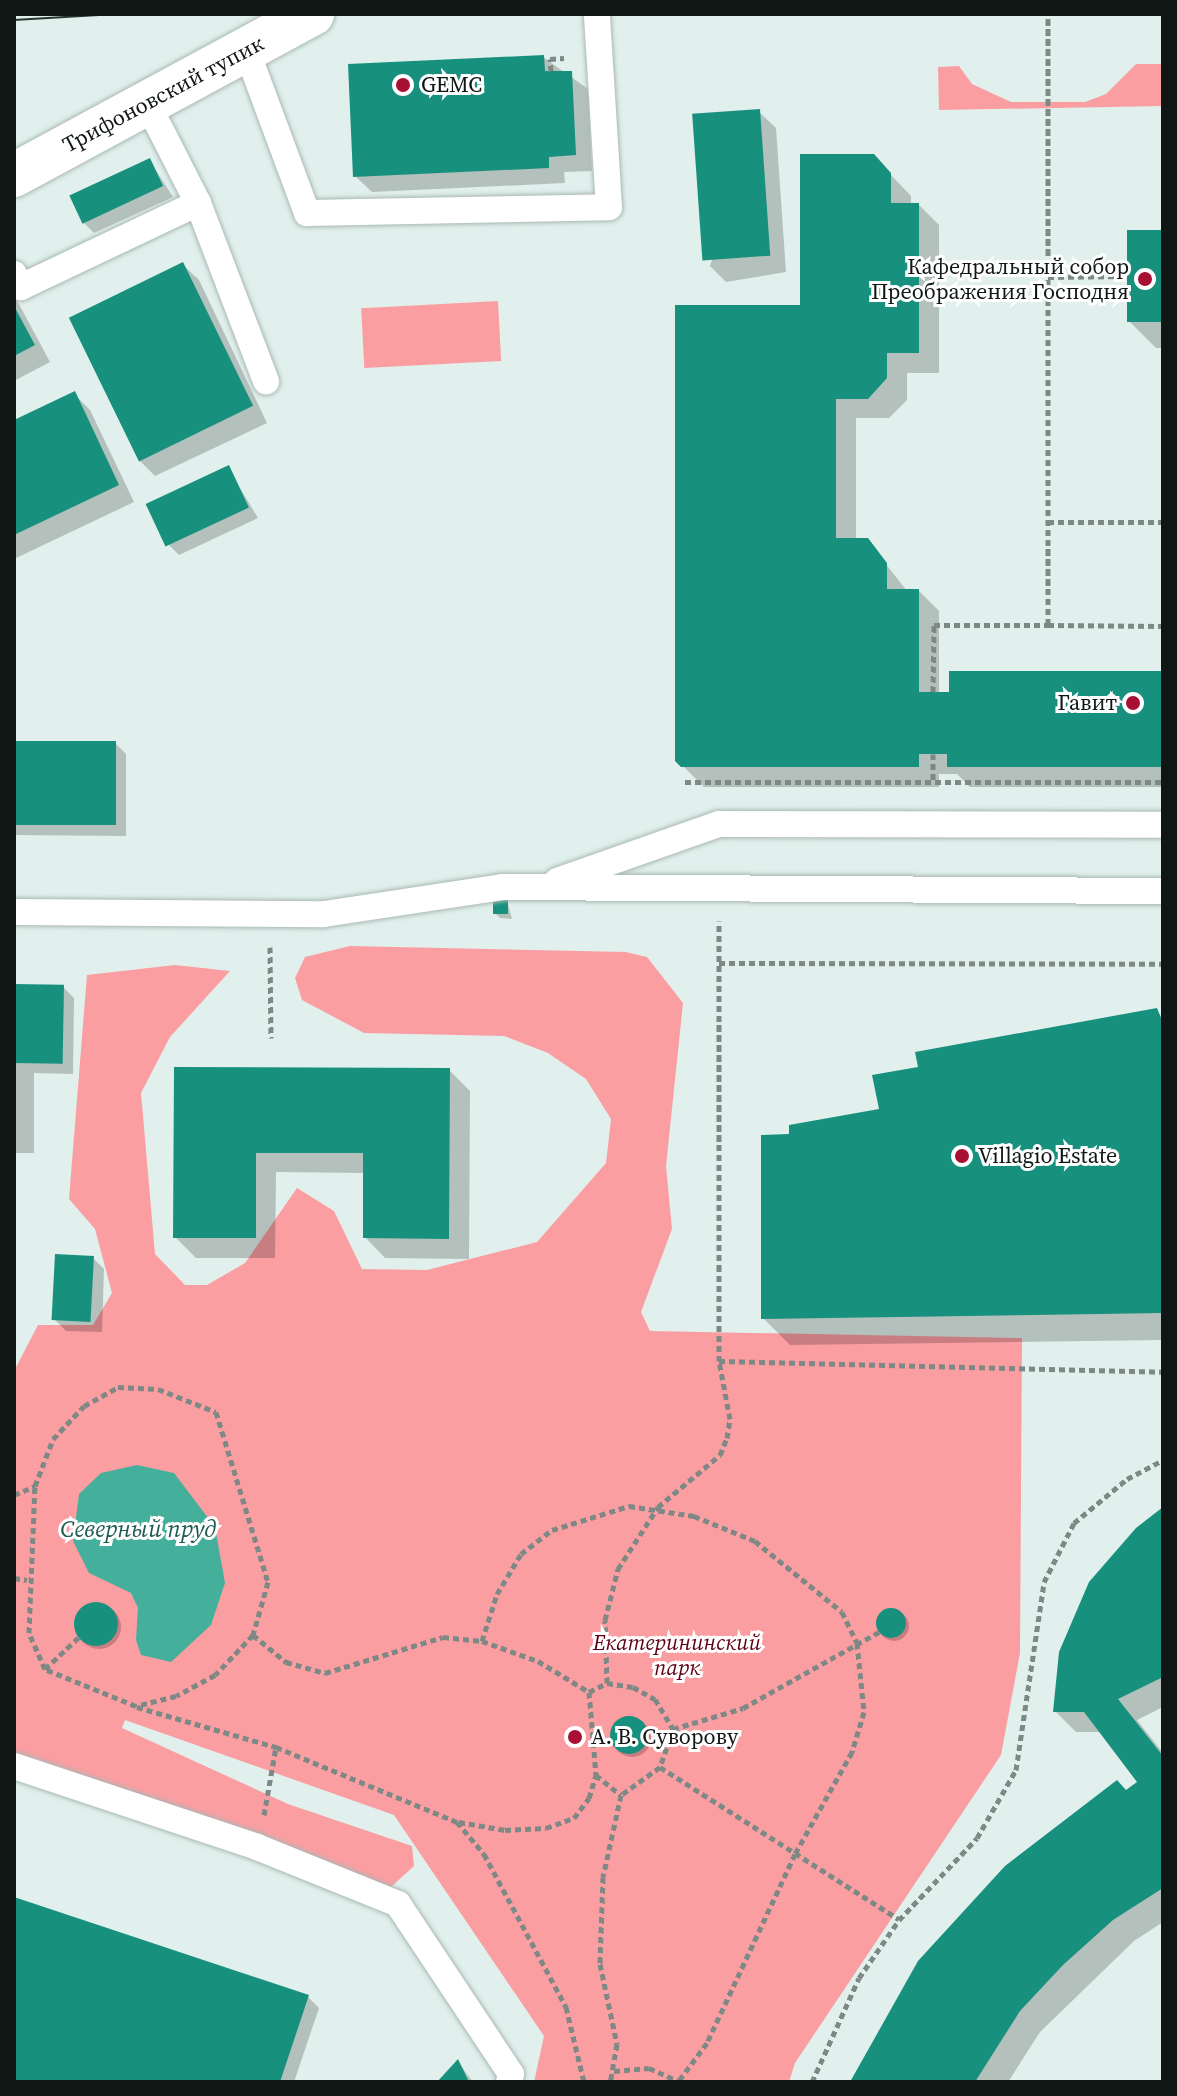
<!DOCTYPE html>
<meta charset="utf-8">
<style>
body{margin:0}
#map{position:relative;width:1177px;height:2096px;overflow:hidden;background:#e1f0ec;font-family:"Source Serif 4",serif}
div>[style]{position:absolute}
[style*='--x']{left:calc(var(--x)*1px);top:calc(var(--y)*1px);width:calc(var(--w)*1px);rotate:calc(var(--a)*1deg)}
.green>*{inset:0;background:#fa9ea2;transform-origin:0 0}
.water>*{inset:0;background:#44b09b}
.shadow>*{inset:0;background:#0003}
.round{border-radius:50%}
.building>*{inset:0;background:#17907d;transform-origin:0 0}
.path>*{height:5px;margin-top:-2.5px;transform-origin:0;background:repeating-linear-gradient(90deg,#7e8885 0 6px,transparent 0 10px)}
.roads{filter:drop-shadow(0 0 2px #aab8b5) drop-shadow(0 0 2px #aab8b5)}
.lane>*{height:26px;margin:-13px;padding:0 13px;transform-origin:13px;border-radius:13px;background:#fff}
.street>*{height:44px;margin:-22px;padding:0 22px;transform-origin:22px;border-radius:22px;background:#fff}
.tram>*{height:2px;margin:-1px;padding:0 1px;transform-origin:1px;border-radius:1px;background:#2c3431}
.dots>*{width:22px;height:22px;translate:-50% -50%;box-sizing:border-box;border:4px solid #fff;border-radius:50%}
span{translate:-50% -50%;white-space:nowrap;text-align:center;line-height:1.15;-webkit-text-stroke:6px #fff;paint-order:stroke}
.poi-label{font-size:22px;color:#101614}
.left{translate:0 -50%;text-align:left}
.right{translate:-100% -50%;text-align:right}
.street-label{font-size:22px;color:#101614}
.park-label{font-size:22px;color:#600017;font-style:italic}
.water-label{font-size:24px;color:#205b50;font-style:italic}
.frame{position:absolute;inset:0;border:16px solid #101614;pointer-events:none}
</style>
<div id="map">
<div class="green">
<div style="clip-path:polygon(1136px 64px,1163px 64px,1163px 106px,939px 110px,938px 67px,959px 66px,972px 84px,1011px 102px,1085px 102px,1106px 94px)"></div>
<div style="left:498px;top:301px;width:60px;height:137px;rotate:87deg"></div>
<div style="clip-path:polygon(350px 946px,626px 952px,647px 957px,683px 1003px,666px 1166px,672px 1229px,641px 1312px,650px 1331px,1022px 1338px,1020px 1653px,1001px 1755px,795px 2063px,789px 2082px,534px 2082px,544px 2036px,394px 1815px,125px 1720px,122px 1728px,288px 1804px,412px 1846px,414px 1866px,381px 1896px,14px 1764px,14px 1371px,38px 1325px,93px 1325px,112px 1293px,95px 1229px,69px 1199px,87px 975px,175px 965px,230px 971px,170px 1037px,141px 1093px,155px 1254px,185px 1285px,207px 1285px,245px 1263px,297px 1188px,334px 1211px,362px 1269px,427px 1270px,537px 1242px,606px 1163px,611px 1119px,586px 1079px,548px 1053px,504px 1036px,364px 1033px,302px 1000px,295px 978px,305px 957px)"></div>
</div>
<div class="water">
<div style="clip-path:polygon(137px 1465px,174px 1473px,215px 1527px,225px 1583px,211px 1625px,171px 1662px,141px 1655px,136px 1640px,138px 1608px,131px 1593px,89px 1573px,73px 1541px,79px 1494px,101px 1473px)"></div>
</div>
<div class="shadow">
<div style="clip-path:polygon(543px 57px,588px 89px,592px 171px,564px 172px,565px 183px,372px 192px,355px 176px)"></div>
<div style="clip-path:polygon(759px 112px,776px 128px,786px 272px,726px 282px,710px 266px)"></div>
<div style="clip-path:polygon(873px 156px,911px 196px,911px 205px,919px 205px,939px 225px,939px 373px,907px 373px,907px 400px,889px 418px,856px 418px,856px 540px,867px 540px,907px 591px,919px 591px,939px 611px,939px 694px,1163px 673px,1163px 787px,970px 787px,957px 774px,939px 774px,939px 787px,704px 787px,677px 760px,802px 307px)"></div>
<div style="clip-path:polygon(150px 161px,173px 197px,94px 233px,83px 222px)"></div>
<div style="clip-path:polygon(1163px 232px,1163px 348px,1156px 348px,1129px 321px)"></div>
<div style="clip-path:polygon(182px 264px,199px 280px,267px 423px,155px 476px,139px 460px)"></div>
<div style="clip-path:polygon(14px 295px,50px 362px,14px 381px)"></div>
<div style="clip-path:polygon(74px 394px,90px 410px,134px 502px,14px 559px,14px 422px)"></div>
<div style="clip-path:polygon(228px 468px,258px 518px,179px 555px,168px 544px)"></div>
<div style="clip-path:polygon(14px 743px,115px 743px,126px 754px,126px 836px,14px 835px)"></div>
<div style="clip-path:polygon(507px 901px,512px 919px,500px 918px,495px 913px)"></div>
<div style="clip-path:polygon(14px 986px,63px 987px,74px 998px,73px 1074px,34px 1073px,34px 1153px,14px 1153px)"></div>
<div style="clip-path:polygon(1156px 1011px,1163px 1018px,1163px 1340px,790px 1345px,763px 1318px,791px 1136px,882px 1110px,920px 1068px)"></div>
<div style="clip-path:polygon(176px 1069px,449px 1070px,470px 1091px,469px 1259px,385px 1258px,365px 1237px,365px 1173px,276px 1172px,275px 1258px,196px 1258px,175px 1237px)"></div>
<div style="clip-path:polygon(93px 1258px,104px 1269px,102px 1332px,66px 1331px,55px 1320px)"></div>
<div style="clip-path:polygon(1163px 1512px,1163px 1707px,1137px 1720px,1163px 1753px,1163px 1922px,1134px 1941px,1040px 2032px,1008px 2082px,852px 2082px,919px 1962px,1140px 1782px,1102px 1732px,1076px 1732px,1055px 1711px)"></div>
<div class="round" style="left:77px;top:1605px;width:44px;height:44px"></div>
<div class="round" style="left:879px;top:1611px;width:30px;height:30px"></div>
<div class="round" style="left:613px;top:1719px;width:38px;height:38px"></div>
<div style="clip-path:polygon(14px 1899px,308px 1997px,319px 2008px,294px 2082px,14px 2082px)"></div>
<div style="clip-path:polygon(458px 2062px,473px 2082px,440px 2082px)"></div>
</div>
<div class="building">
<div style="clip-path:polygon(544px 55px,545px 71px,572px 71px,576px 155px,549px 157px,549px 168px,353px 177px,348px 64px)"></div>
<div style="left:760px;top:109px;width:147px;height:68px;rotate:86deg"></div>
<div style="clip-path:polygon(800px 154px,874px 154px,891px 173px,891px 203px,919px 203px,919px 353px,887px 353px,887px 378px,868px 399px,836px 399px,836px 538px,868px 538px,887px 563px,887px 589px,919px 589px,919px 692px,949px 692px,949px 671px,1163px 671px,1163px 767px,947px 767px,947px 754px,919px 754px,919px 767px,681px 767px,675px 761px,675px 305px,800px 305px)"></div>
<div style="left:150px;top:158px;width:31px;height:89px;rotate:65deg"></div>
<div style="left:1127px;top:230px;width:36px;height:92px"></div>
<div style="left:183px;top:262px;width:160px;height:127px;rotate:64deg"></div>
<div style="clip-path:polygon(14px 306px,35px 345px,14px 356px)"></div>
<div style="clip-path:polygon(75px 391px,119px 485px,14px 535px,14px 420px)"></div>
<div style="left:229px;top:465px;width:47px;height:92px;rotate:65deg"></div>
<div style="left:14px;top:741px;width:102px;height:84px"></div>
<div style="left:493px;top:899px;width:15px;height:15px"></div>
<div style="left:14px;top:984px;width:50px;height:79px;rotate:1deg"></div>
<div style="clip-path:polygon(1157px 1008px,1163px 1023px,1163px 1313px,761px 1319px,761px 1135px,789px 1134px,789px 1125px,879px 1109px,872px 1075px,918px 1067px,915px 1052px)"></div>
<div style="clip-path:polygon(174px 1067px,450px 1068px,449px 1239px,363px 1238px,363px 1153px,256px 1153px,256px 1238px,173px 1238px)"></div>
<div style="left:55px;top:1254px;width:39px;height:66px;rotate:3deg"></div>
<div style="clip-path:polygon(1163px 1507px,1163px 1677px,1118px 1699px,1163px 1756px,1163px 1888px,1113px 1920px,1063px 1965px,1020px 2011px,975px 2082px,850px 2082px,918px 1961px,1005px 1866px,1117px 1780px,1126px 1790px,1137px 1782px,1084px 1712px,1053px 1712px,1059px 1652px,1089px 1582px,1136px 1528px)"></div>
<div class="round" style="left:74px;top:1602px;width:44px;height:44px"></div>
<div class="round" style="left:876px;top:1608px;width:30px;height:30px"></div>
<div class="round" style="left:610px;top:1716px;width:38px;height:38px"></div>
<div style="clip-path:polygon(14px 1897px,309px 1995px,280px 2082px,14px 2082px)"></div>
<div style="clip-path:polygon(458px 2059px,469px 2082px,437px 2082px)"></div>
</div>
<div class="path">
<div style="--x:551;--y:71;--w:12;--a:-95"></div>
<div style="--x:550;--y:59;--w:14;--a:-4"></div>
<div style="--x:1048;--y:277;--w:79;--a:-0.7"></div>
<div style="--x:1048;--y:522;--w:115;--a:0"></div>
<div style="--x:1048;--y:625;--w:115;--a:0.5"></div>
<div style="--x:933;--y:692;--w:67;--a:-89.1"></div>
<div style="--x:934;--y:625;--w:114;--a:0"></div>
<div style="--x:1048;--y:625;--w:611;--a:-90"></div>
<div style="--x:933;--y:754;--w:27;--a:90"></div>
<div style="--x:685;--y:782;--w:478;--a:0"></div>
<div style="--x:270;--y:947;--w:91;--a:89.4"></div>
<div style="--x:719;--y:963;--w:444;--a:0.1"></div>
<div style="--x:719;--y:1361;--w:444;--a:1.4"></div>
<div style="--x:118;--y:1387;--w:40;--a:2.9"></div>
<div style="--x:158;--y:1389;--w:62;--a:21.6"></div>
<div style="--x:216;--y:1412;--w:178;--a:73"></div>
<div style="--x:268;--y:1582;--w:55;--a:105.8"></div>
<div style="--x:253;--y:1635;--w:55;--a:133.5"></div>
<div style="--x:215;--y:1675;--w:44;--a:151.7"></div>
<div style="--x:176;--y:1696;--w:41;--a:166"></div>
<div style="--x:136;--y:1706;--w:98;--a:-157.9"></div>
<div style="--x:45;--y:1669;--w:39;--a:-114"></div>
<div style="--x:29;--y:1633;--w:147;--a:-87.7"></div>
<div style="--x:35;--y:1486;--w:50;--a:-69"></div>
<div style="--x:53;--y:1439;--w:45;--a:-46.8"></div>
<div style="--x:84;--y:1406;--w:39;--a:-29"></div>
<div style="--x:14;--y:1495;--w:23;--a:-23"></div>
<div style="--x:14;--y:1578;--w:13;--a:9"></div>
<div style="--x:253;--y:1635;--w:43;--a:39.3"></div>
<div style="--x:286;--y:1662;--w:41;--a:15.8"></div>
<div style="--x:325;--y:1673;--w:123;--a:-17"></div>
<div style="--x:443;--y:1637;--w:39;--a:6"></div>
<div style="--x:482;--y:1641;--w:59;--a:19.7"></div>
<div style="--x:538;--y:1661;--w:60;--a:31.3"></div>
<div style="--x:482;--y:1641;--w:49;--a:-72.3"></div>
<div style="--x:497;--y:1594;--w:47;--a:-59"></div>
<div style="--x:521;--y:1554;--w:39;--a:-38"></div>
<div style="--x:552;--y:1530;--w:81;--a:-17.3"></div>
<div style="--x:629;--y:1506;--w:66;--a:8.7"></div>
<div style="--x:694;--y:1516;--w:66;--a:22.3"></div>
<div style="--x:755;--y:1541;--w:112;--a:39.2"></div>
<div style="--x:842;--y:1612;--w:34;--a:64"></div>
<div style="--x:857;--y:1643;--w:69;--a:84.2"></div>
<div style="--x:864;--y:1712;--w:42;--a:106.7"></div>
<div style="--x:852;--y:1752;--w:117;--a:119.2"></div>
<div style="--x:795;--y:1854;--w:208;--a:115"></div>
<div style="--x:707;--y:2043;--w:49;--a:126.6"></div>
<div style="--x:45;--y:1669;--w:47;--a:-43.3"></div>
<div style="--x:607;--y:1683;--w:63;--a:-91.8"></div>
<div style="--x:605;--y:1620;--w:53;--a:-75.7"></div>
<div style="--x:618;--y:1569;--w:74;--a:-57.2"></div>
<div style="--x:658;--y:1507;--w:81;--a:-40"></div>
<div style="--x:720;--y:1455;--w:18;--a:-68"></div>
<div style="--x:727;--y:1438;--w:19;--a:-81"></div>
<div style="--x:730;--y:1419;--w:59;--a:-100.7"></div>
<div style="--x:719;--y:1361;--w:440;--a:-90"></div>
<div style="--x:589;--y:1692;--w:20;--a:-27"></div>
<div style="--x:607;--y:1683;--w:26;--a:9"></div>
<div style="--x:633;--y:1687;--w:25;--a:29"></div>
<div style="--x:655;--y:1699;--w:35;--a:59"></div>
<div style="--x:673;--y:1729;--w:40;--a:108.9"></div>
<div style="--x:660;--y:1767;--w:48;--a:144.3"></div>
<div style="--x:621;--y:1795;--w:84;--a:102.4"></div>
<div style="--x:603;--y:1877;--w:87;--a:92"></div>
<div style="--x:600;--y:1964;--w:82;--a:78"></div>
<div style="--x:617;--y:2044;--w:39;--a:100"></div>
<div style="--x:589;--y:1692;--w:83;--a:85.2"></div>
<div style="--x:596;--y:1775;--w:32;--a:39"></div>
<div style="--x:137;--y:1707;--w:145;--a:16.1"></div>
<div style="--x:276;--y:1747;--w:196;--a:22.5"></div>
<div style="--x:457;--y:1822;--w:42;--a:49.8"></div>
<div style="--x:484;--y:1854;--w:174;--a:61.8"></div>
<div style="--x:566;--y:2007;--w:77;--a:76.5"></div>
<div style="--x:673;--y:1729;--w:73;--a:-16.7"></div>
<div style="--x:743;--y:1708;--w:156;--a:-29.2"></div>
<div style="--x:660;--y:1767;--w:283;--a:32.5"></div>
<div style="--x:264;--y:1815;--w:69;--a:-80"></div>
<div style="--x:459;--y:1822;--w:47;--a:9.9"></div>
<div style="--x:505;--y:1830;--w:41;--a:-2.8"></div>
<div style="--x:546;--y:1828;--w:30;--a:-20"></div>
<div style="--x:574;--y:1818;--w:25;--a:-53"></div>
<div style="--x:589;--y:1798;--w:24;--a:-73"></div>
<div style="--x:614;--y:2071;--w:35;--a:-5"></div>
<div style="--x:649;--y:2068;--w:32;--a:24"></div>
<div style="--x:812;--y:2082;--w:114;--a:-65.7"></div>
<div style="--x:859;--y:1978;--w:70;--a:-55.4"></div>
<div style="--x:899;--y:1920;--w:113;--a:-46.4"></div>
<div style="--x:977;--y:1838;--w:78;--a:-60.2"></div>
<div style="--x:1016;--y:1770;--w:190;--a:-81.5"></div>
<div style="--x:1044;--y:1582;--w:66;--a:-63"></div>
<div style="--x:1074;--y:1523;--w:69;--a:-39.7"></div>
<div style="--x:1127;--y:1479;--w:41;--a:-27.8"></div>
</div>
<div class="roads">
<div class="lane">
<div style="--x:246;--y:49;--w:175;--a:69.6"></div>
<div style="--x:307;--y:213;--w:302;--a:-1.1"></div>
<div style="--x:609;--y:207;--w:193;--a:-93.6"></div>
<div style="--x:198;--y:203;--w:191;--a:69.1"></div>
<div style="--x:14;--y:274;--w:15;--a:62"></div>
<div style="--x:21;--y:287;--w:196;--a:-25.4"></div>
<div style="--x:198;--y:203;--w:112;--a:-117"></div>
<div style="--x:557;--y:881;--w:172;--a:-19.4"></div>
<div style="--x:719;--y:824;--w:444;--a:0.1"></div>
<div style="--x:14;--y:912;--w:310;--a:0.4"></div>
<div style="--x:324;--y:914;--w:180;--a:-8.6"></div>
<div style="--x:502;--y:887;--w:661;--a:0.35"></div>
<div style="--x:14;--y:1766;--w:256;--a:18.4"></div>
<div style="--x:257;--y:1847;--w:152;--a:22"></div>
<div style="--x:398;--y:1904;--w:204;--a:56.4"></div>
<div style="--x:511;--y:2074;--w:8;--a:104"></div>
</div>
<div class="street">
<div style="--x:14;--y:175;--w:339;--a:-28.4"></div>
</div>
</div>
<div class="tram">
<div style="--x:14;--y:20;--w:102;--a:-3.4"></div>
</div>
<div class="dots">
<div style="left:403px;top:85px;background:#a70f34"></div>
<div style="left:1145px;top:279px;background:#a70f34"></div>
<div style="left:1133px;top:703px;background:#a70f34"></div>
<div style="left:962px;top:1156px;background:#a70f34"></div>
<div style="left:575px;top:1737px;background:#a70f34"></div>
</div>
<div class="poi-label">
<span class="left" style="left:421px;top:85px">GEMC</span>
<span class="right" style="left:1129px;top:279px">Кафедральный собор<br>Преображения Господня</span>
<span class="right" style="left:1117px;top:703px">Гавит</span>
<span class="left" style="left:978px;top:1156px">Villagio Estate</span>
<span class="left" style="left:591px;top:1737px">А. В. Суворову</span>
</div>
<div class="street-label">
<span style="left:163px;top:94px;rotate:-28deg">Трифоновский тупик</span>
</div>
<div class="park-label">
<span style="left:677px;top:1655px">Екатерининский<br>парк</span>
</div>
<div class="water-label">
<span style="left:138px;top:1529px">Северный пруд</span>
</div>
<div class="frame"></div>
</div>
